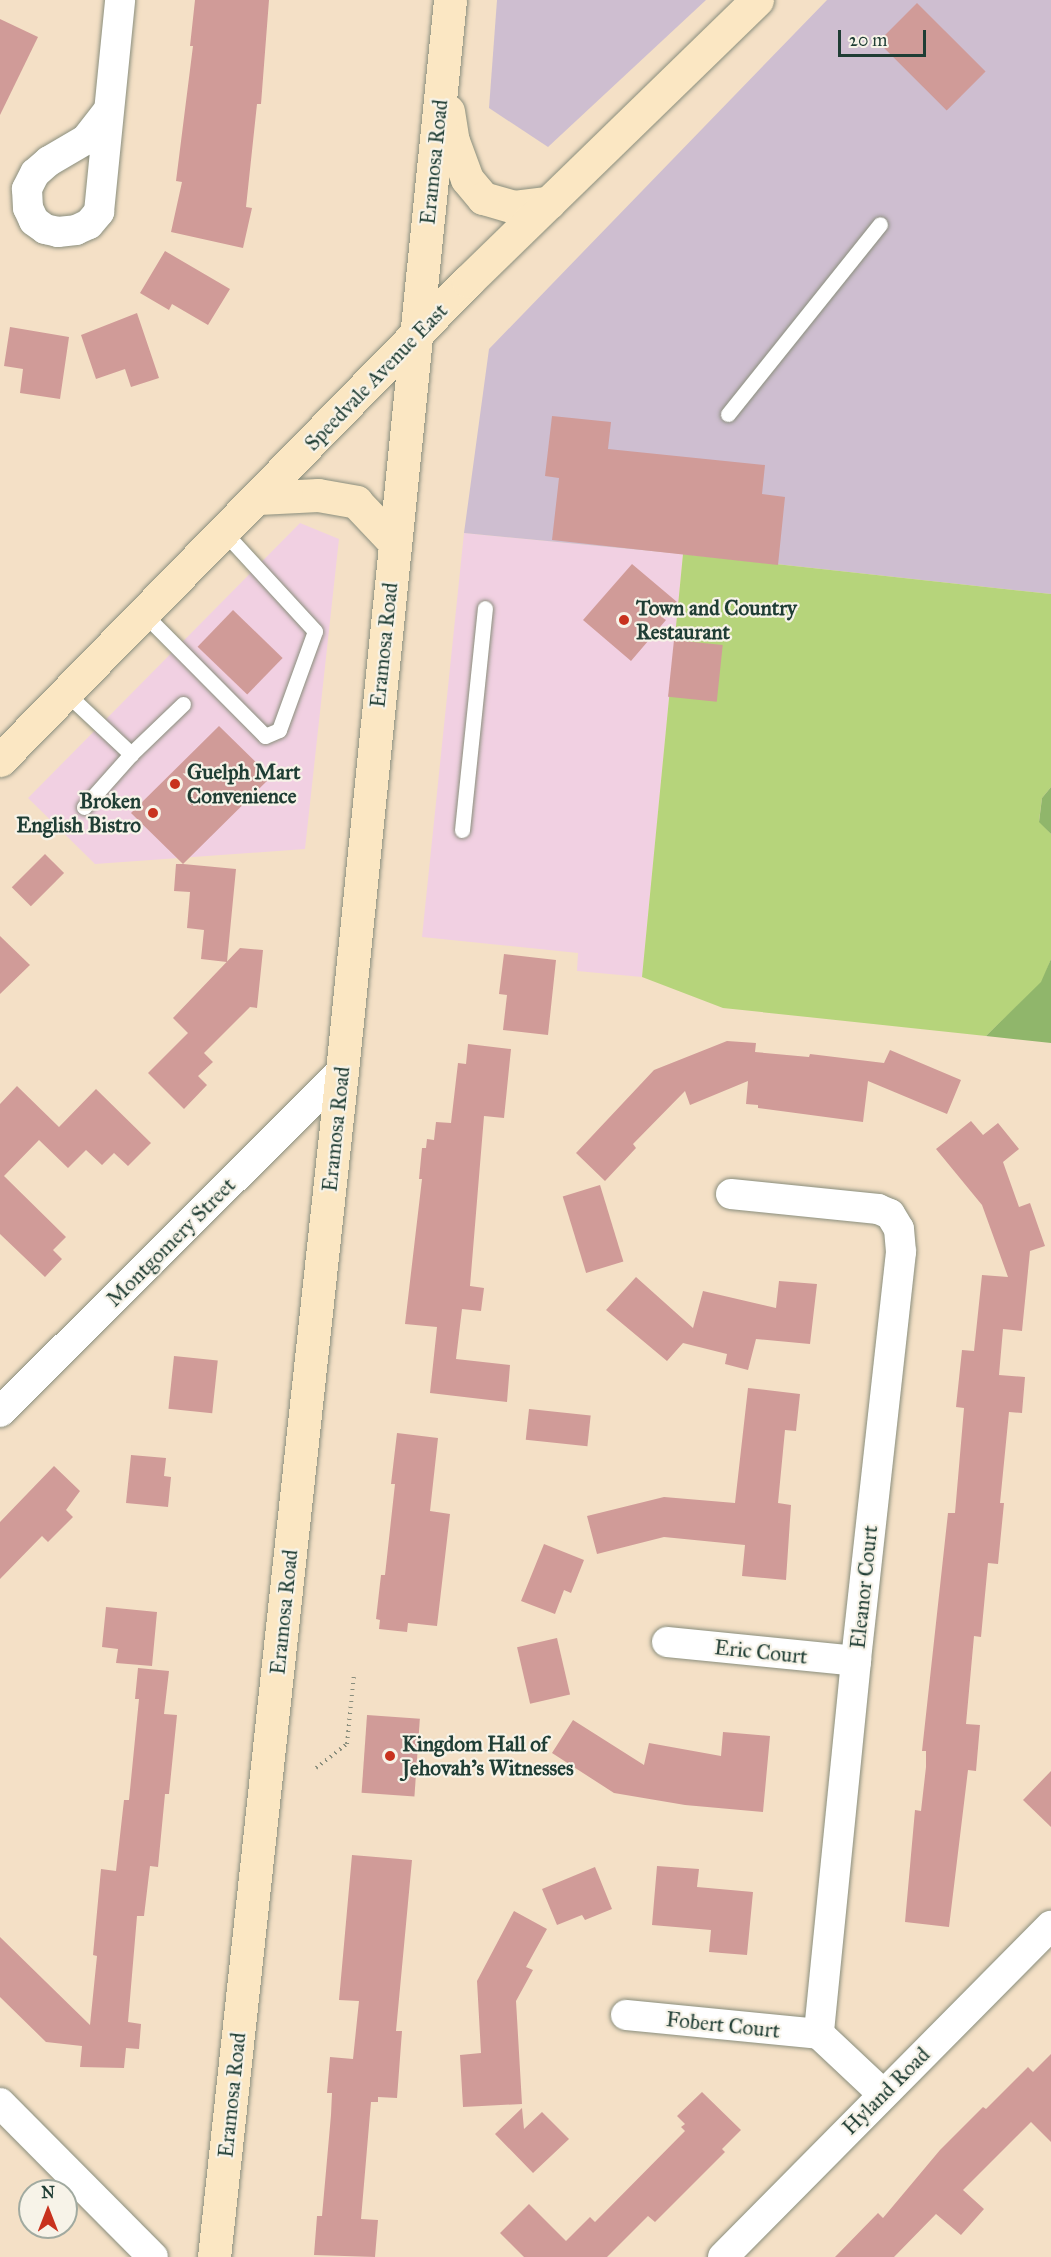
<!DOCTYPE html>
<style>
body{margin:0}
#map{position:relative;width:1051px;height:2257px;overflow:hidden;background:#f4e0c6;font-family:"IM FELL Great Primer",serif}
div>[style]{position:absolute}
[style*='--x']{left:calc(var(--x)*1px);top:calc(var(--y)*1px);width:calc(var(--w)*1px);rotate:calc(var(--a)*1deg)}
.built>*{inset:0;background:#f1d0e2}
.industrial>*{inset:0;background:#cebed0}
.green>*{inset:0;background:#b6d47b}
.forest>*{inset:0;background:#90b66b}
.building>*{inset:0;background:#d09b98;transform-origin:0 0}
.path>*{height:4px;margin-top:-2px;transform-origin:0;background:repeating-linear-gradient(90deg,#8a8e7d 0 1.5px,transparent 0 6px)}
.roads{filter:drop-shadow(0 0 2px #8a8e7d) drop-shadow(0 0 2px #8a8e7d)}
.service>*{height:15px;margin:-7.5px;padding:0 7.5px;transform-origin:7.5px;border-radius:7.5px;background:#fff}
.minor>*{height:30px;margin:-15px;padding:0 15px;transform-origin:15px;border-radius:15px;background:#fff}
.secondary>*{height:33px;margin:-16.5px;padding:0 16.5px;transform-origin:16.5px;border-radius:16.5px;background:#fbe7c3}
.dots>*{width:16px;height:16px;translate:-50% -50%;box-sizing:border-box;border:3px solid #f7f3e8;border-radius:50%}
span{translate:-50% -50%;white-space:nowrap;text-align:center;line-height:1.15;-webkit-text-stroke:4.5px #f7f3e8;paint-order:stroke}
.street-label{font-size:21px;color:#1f3d34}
.poi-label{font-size:21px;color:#1f3d34;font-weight:700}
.left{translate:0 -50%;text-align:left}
.right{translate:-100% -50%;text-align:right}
.north{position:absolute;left:18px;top:2179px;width:60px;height:60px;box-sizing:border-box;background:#f7f3e8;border:2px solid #a1aaa0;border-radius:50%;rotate:0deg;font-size:16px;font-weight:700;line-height:24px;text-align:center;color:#1f3d34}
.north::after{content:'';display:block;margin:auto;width:21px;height:27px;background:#c8321e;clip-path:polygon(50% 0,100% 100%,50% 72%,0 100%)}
.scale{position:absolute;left:838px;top:30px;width:88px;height:27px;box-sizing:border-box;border:3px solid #1f3d34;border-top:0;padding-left:8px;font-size:18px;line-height:21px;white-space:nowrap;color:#1f3d34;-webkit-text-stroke:4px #f7f3e8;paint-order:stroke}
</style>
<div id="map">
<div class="built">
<div style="clip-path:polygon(300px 523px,339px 539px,305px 849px,95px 864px,28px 798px)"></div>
<div style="clip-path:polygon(464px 533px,683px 554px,642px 977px,577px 971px,578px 953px,422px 937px)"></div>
</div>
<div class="industrial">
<div style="clip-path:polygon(497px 0,706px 0,548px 147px,489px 108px)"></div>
<div style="clip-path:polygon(827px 0,1051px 0,1051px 594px,683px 554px,464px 533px,489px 349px)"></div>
</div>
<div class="green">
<div style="clip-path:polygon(683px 554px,1051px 594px,1051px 787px,1042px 798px,1039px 821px,1051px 834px,1051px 959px,1042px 982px,986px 1036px,723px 1008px,642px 977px)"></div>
</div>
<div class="forest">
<div style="clip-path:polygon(1051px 787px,1051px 834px,1039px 822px,1042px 798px)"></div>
<div style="clip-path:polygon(1051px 959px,1051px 1043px,986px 1036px,1041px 982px)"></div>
</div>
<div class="building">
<div style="clip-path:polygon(195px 0,269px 0,261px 104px,257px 104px,246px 207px,252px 208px,243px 248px,171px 232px,182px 182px,176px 181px,193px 46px,190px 46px)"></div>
<div style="left:917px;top:3px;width:97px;height:55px;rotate:45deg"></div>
<div style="clip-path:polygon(0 19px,38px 37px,0 115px)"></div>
<div style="clip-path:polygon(165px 251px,230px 289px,208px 325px,172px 304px,169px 310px,140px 293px)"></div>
<div style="clip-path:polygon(137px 313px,159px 378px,131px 387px,125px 369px,96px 379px,81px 335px)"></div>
<div style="clip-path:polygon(10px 327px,69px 337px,60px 399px,20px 393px,23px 369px,4px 366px)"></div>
<div style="clip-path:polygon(552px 416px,611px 422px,608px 449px,765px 465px,762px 494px,785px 497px,778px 565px,552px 540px,559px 478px,545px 476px)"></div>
<div style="clip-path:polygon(632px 564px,677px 602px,663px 618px,666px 620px,631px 661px,583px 620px)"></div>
<div style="left:233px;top:610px;width:69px;height:51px;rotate:44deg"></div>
<div style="left:674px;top:640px;width:49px;height:57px;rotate:6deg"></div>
<div style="clip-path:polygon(219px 726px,271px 777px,183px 864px,236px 869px,227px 962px,201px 959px,204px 930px,187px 928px,190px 892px,174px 891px,176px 864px,183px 864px,131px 813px)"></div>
<div style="left:45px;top:854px;width:27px;height:47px;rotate:45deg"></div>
<div style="clip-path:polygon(0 936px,30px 965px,0 994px)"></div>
<div style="clip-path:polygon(240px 948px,263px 950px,257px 1008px,250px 1007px,204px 1053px,213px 1062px,198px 1076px,207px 1085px,184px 1109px,148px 1073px,188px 1033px,173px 1018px)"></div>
<div style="clip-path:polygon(504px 954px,556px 960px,548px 1035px,503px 1030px,507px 995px,499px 994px)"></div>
<div style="clip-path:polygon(727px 1041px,756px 1043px,755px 1052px,809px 1057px,810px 1054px,884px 1063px,890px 1050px,961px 1080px,947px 1114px,868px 1081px,863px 1122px,758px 1108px,758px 1105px,746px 1104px,748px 1081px,690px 1105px,685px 1091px,633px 1144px,636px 1148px,605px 1181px,576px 1153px,654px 1070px)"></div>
<div style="clip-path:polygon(468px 1044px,511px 1049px,504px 1118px,484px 1116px,470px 1286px,484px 1288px,481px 1311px,462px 1309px,456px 1359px,510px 1365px,507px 1402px,430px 1393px,437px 1327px,405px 1324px,422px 1179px,419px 1179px,422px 1148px,426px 1148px,427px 1139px,434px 1140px,436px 1122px,451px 1123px,458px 1063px,466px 1064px)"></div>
<div style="clip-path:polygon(17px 1086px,59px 1127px,96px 1089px,151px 1143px,128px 1166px,114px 1153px,102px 1165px,86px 1150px,68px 1168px,39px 1140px,4px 1176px,66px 1237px,53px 1250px,62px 1259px,45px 1277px,0 1234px,0 1104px)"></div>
<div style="clip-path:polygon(971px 1121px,983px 1135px,998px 1123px,1019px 1149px,1003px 1162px,1019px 1207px,1030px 1203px,1045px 1246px,1030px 1251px,1022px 1331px,1003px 1329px,999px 1375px,1025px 1377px,1022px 1413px,1009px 1412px,1000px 1503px,1004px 1503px,998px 1564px,988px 1563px,981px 1637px,974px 1636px,966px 1724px,980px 1725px,976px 1771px,968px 1770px,949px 1927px,905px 1922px,915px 1810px,921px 1811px,926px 1767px,926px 1751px,922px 1751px,948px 1513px,955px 1513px,964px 1408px,956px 1407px,962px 1350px,974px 1351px,982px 1275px,1008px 1277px,982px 1205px,936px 1149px)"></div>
<div style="left:600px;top:1185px;width:80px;height:39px;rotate:73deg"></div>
<div style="clip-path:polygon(636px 1277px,693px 1328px,703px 1291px,776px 1308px,779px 1281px,817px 1284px,810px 1344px,756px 1339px,748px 1370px,725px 1364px,727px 1354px,683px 1343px,667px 1361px,606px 1310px)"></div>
<div style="left:174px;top:1356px;width:44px;height:53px;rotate:6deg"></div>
<div style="clip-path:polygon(748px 1388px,800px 1394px,796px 1431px,785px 1430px,778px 1503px,791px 1505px,786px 1580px,742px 1576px,745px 1545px,664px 1537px,597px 1554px,587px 1516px,664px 1497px,735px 1503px)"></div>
<div style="left:529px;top:1409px;width:62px;height:31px;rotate:6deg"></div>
<div style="clip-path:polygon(397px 1433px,438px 1438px,430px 1511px,450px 1514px,437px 1626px,408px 1623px,407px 1632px,379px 1629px,380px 1620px,376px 1619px,381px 1575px,385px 1575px,395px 1484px,391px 1484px)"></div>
<div style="clip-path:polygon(131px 1455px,166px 1458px,164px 1476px,171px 1477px,168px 1507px,126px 1503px)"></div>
<div style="clip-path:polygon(54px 1466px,80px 1491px,66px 1510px,73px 1517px,48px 1542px,42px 1536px,0 1579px,0 1522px)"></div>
<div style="clip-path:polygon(544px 1544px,584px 1560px,571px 1593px,564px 1590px,555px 1614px,521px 1601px)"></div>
<div style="clip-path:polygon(106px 1607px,157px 1612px,152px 1666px,116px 1663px,118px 1649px,102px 1647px)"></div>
<div style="left:557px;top:1638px;width:58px;height:41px;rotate:77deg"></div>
<div style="clip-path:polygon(138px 1668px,169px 1671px,164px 1714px,177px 1715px,169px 1794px,165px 1794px,158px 1867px,150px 1866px,144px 1916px,137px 1916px,128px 2022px,141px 2024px,139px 2049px,126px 2048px,124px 2068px,80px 2067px,82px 2046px,46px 2042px,0 1997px,0 1937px,90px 2025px,97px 1956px,93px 1955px,101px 1869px,116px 1871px,124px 1800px,129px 1800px,139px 1699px,135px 1699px)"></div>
<div style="left:367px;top:1715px;width:53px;height:78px;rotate:4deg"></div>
<div style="clip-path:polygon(573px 1720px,644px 1765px,649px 1743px,721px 1756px,723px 1732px,770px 1736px,763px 1812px,685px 1805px,614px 1793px,552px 1753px)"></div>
<div style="clip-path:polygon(1051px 1771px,1051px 1827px,1023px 1800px)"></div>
<div style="clip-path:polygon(352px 1855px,412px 1860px,396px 2031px,402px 2031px,397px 2098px,378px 2097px,378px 2102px,371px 2102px,361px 2219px,378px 2220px,375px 2257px,314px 2255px,317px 2216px,322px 2216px,331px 2115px,332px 2093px,327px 2093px,330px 2057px,353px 2059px,359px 2001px,339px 2000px)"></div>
<div style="clip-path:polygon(657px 1866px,699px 1869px,697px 1887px,753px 1892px,747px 1955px,709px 1952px,711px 1930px,652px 1925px)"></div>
<div style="clip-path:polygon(595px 1867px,612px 1909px,585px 1920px,582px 1915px,557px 1925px,542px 1889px)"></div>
<div style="clip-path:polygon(514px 1911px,547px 1929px,526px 1967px,533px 1970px,516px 2001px,522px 2104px,463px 2107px,460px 2055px,481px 2053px,477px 1981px)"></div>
<div style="clip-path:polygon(1051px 2054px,1051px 2142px,1031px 2122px,963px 2190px,984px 2209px,961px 2235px,936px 2214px,894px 2257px,835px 2257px,878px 2213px,883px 2218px,940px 2150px,983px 2107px,986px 2109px,1028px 2067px,1033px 2072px)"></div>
<div style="clip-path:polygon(702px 2092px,741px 2130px,722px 2149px,725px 2152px,655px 2222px,648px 2216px,607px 2257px,524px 2257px,500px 2233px,529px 2204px,566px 2241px,590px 2217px,595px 2222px,685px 2131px,681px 2127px,685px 2124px,677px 2116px)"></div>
<div style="clip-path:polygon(522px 2108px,524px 2129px,542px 2112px,569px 2139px,533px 2173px,495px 2134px)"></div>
</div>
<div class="path">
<div style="--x:316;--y:1768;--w:39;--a:-38"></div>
<div style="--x:347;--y:1744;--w:70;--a:-84.3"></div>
</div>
<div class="roads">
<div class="service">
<div style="--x:728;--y:414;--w:243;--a:-51.3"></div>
<div style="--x:143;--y:613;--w:173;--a:45.2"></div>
<div style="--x:265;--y:736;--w:15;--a:-23"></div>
<div style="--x:279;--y:730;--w:105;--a:-70"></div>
<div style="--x:315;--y:631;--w:134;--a:-132.6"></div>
<div style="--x:65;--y:692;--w:91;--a:43.2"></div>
<div style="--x:131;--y:754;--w:72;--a:-43.9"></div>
<div style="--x:84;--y:807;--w:71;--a:-48.4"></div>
<div style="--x:462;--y:830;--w:223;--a:-84.1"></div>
</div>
<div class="minor">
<div style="--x:108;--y:111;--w:37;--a:128"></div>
<div style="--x:85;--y:140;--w:42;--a:149.7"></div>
<div style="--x:49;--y:161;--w:18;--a:139"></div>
<div style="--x:35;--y:173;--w:18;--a:117"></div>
<div style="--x:27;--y:189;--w:19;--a:87"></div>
<div style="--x:28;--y:208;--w:14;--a:65"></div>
<div style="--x:34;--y:221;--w:14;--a:36"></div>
<div style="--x:45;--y:229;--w:13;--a:13"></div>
<div style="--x:58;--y:232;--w:18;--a:-6"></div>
<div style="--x:76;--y:230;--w:14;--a:-25"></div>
<div style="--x:89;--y:224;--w:16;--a:-50"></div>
<div style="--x:99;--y:212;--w:213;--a:-84.3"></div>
<div style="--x:731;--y:1194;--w:148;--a:5.8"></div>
<div style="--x:878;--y:1209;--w:13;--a:23"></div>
<div style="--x:890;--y:1214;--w:17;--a:59"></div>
<div style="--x:899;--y:1229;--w:23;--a:85"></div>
<div style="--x:901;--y:1252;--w:411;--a:96.3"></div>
<div style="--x:856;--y:1661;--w:375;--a:95.7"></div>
<div style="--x:0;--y:1412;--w:483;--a:-44.9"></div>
<div style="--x:667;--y:1642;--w:190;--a:5.7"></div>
<div style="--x:626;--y:2015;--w:194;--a:5.6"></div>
<div style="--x:819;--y:2034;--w:88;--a:43.2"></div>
<div style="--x:0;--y:2103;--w:217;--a:45.2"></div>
<div style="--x:723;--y:2257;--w:466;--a:-45.3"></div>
</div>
<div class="secondary">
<div style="--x:448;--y:111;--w:30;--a:81"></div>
<div style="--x:453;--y:141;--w:40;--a:69.8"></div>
<div style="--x:467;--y:179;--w:25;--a:50"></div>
<div style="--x:483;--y:198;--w:32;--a:16"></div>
<div style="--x:514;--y:207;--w:35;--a:-7"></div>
<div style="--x:258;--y:498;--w:60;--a:-2.9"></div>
<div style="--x:318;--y:495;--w:39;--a:10"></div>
<div style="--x:356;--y:502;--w:55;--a:46.5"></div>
<div style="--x:0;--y:760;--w:670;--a:-45.67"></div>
<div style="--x:468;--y:281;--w:403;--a:-44.2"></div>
<div style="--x:214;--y:2257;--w:1193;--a:-83.84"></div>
<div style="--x:342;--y:1071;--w:1076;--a:-84.24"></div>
</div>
</div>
<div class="dots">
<div style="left:624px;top:620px;background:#c8321e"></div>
<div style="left:175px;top:784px;background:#c8321e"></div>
<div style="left:153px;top:813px;background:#c8321e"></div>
<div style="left:390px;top:1756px;background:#c8321e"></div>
</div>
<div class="street-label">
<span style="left:434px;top:162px;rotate:-84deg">Eramosa Road</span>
<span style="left:376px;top:377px;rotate:-46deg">Speedvale Avenue East</span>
<span style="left:384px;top:645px;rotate:-84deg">Eramosa Road</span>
<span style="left:336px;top:1129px;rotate:-84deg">Eramosa Road</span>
<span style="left:171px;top:1242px;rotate:-45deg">Montgomery Street</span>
<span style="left:864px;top:1587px;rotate:-84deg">Eleanor Court</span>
<span style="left:284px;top:1612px;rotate:-84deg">Eramosa Road</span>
<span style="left:761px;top:1652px;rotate:6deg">Eric Court</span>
<span style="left:723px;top:2025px;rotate:6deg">Fobert Court</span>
<span style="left:886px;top:2091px;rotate:-45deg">Hyland Road</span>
<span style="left:232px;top:2095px;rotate:-84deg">Eramosa Road</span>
</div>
<div class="poi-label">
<span class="left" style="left:636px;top:620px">Town and Country<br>Restaurant</span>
<span class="left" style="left:187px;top:784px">Guelph Mart<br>Convenience</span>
<span class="right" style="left:141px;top:813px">Broken<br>English Bistro</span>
<span class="left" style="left:402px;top:1756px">Kingdom Hall of<br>Jehovah's Witnesses</span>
</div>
<div class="north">N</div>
<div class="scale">20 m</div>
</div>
